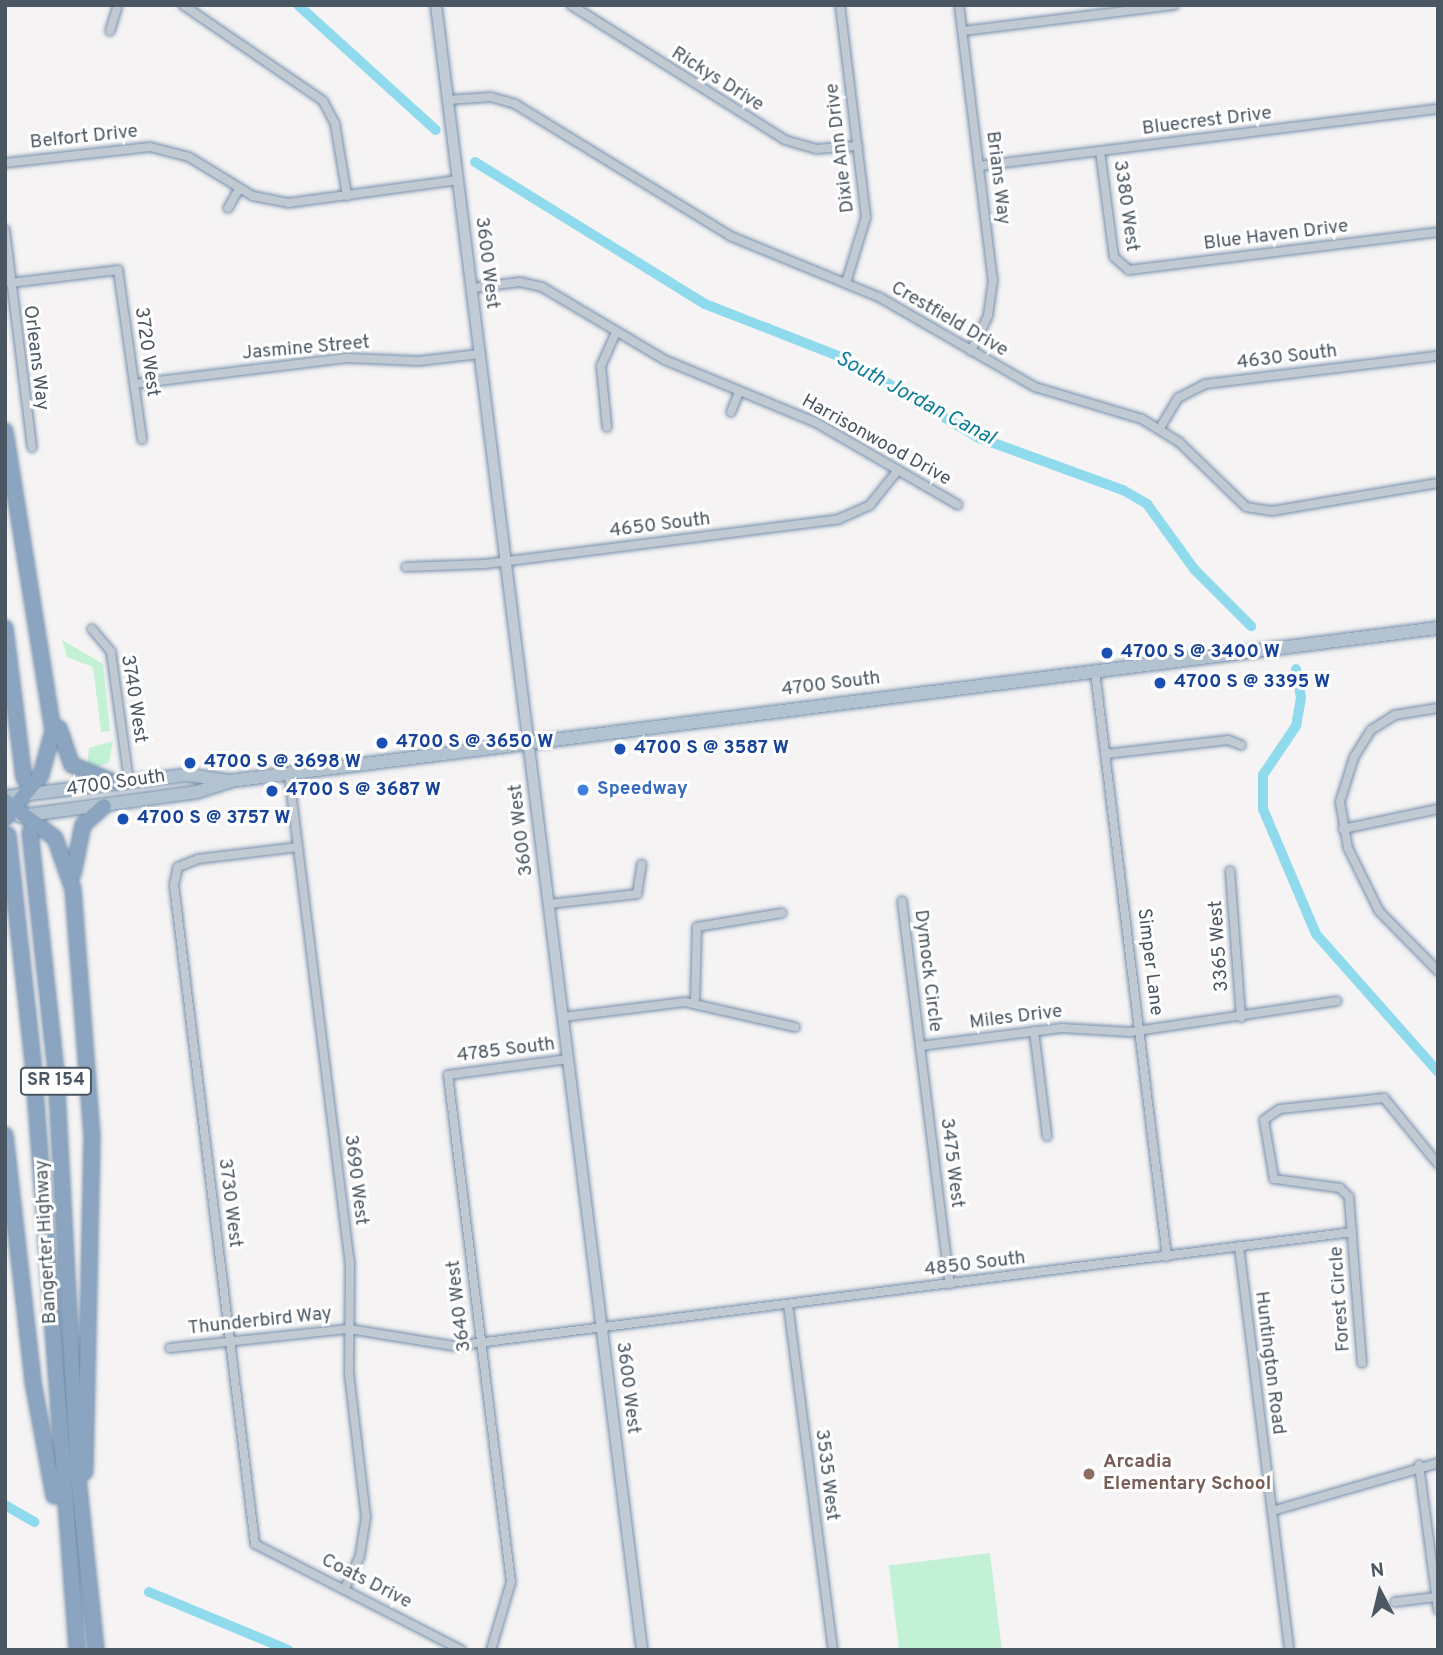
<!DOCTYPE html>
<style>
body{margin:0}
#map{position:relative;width:1443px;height:1655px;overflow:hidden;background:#f5f3f3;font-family:Overpass,sans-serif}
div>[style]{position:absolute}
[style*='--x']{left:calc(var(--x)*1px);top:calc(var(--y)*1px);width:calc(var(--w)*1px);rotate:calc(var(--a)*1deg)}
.green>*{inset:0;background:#c3f1d5;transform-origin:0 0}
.canal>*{height:10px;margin:-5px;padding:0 5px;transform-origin:5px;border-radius:5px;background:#90daee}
.roads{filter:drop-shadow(0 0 2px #7690ad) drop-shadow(0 0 2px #7690ad)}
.street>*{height:8px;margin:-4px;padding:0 4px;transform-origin:4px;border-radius:4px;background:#c1cad2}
.secondary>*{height:10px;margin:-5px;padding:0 5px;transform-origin:5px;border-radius:5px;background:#c1cbd6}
.primary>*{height:12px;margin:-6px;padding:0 6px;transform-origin:6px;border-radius:6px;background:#b3c2d1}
.highway>*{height:14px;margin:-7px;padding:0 7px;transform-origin:7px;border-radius:7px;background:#8ba5c1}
.dots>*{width:19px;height:19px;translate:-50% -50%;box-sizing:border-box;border:4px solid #fff;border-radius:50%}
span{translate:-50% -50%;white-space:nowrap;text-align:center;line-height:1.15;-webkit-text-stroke:6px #fff;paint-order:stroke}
.shield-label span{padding:2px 5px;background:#fff;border:2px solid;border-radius:5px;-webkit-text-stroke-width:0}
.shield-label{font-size:18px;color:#4a5661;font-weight:700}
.street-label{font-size:19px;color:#4a5661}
.transit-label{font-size:19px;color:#164399;font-weight:700}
.left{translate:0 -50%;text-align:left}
.shop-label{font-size:19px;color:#366cbe;font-weight:700}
.education-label{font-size:19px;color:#785e54;font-weight:700}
.water-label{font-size:21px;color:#0c7c9b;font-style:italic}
.frame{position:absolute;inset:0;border:7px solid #4a5661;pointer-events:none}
.north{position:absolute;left:1345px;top:1557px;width:70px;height:70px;-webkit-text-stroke:5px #fff;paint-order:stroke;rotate:353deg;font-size:19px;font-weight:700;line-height:28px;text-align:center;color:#4a5661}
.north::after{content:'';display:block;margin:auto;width:24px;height:32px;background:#4a5661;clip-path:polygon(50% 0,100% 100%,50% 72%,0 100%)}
</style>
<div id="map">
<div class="green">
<div style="clip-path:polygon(62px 640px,103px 664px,110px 731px,101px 732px,93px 667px,67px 657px)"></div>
<div style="clip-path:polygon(113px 741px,109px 763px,87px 770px,89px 748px)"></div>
<div style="left:990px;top:1553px;width:98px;height:102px;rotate:83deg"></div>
</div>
<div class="canal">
<div style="--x:298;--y:5;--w:186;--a:42.2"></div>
<div style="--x:475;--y:162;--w:270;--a:31.7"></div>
<div style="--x:705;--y:304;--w:155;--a:21.3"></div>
<div style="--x:849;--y:360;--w:149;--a:31"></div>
<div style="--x:977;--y:437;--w:155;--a:20"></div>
<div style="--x:1123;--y:490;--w:28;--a:30"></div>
<div style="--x:1147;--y:504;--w:80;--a:54.1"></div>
<div style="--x:1194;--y:569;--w:81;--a:45"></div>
<div style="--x:1296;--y:669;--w:29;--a:80"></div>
<div style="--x:1301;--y:698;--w:28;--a:100"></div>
<div style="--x:1296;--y:726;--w:59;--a:124"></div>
<div style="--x:1263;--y:775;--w:34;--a:90"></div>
<div style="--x:1263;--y:809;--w:136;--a:67"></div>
<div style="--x:1316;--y:934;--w:184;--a:48.5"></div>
<div style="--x:5;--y:1505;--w:34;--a:30"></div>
<div style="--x:149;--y:1592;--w:151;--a:22.6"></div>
</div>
<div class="roads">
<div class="street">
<div style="--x:183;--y:5;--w:170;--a:34.4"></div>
<div style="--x:323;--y:101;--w:26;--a:62"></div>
<div style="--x:335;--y:124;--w:73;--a:80.5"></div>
<div style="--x:571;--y:5;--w:253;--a:32.2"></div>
<div style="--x:785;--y:140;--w:32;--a:16"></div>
<div style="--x:816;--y:149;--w:42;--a:-4.1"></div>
<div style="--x:840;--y:5;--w:214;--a:83"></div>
<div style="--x:866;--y:217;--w:69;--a:106.9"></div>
<div style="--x:959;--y:5;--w:277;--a:83"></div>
<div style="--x:993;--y:280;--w:36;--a:98"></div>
<div style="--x:988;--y:316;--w:39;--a:116"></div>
<div style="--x:110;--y:31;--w:27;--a:-73"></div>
<div style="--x:963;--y:31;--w:213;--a:-7"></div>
<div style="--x:448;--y:100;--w:43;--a:-4"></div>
<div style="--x:491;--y:97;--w:25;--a:16"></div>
<div style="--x:515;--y:104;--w:252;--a:31.5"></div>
<div style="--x:730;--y:236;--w:161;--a:22.3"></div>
<div style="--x:879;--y:297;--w:180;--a:30"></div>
<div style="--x:1035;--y:387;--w:112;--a:16.7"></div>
<div style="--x:1142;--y:419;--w:44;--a:31.9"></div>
<div style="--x:1179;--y:442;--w:93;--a:44.1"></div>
<div style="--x:1246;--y:507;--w:26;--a:9"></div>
<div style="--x:1272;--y:511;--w:168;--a:-9.6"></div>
<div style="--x:1100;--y:151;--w:107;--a:82.5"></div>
<div style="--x:1114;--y:257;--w:20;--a:41"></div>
<div style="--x:1129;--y:270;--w:311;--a:-7"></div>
<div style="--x:5;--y:163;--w:146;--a:-6.3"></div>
<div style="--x:150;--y:147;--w:40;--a:14.4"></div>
<div style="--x:189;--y:157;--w:75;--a:31.4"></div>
<div style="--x:253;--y:196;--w:36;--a:11"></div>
<div style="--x:288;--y:203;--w:172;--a:-7.7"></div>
<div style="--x:979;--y:166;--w:463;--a:-7.1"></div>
<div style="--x:228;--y:208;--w:22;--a:-60"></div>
<div style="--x:5;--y:230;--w:219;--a:82.9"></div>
<div style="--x:10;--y:283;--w:109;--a:-6.9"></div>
<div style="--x:118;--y:270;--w:171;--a:81.9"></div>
<div style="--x:472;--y:288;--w:48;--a:-7.1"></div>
<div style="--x:520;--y:282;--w:23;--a:13"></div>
<div style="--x:542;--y:287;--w:143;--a:30.7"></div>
<div style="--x:665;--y:360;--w:162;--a:22.5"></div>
<div style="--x:815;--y:422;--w:165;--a:30.1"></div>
<div style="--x:134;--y:384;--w:214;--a:-7"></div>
<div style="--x:346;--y:358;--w:73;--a:2.4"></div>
<div style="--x:419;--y:361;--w:61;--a:-6.5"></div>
<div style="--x:731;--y:412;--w:22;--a:-68"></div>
<div style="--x:607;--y:427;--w:61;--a:-95.6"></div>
<div style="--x:601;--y:366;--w:37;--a:-66"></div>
<div style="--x:1160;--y:428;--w:35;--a:-59"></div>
<div style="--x:1178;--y:398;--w:30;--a:-27"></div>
<div style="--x:1205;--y:384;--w:235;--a:-6.9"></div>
<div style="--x:406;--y:567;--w:79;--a:-2.2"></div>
<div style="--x:485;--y:564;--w:357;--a:-7.2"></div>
<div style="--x:839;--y:519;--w:34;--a:-24"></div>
<div style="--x:870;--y:505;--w:45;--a:-51.3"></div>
<div style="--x:92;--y:629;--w:30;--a:50"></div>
<div style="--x:111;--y:652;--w:130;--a:82.1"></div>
<div style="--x:1095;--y:671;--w:590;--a:83"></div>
<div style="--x:1438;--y:708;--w:44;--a:170.8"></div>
<div style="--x:1395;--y:715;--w:28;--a:148"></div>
<div style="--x:1371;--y:730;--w:32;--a:122"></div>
<div style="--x:1354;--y:757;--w:47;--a:107.3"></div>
<div style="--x:1340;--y:802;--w:47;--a:80.1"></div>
<div style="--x:1348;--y:848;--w:70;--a:63.8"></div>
<div style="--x:1379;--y:911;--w:84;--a:45.5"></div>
<div style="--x:1106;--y:754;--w:123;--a:-6.5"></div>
<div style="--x:1228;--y:740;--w:14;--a:21"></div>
<div style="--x:289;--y:775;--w:491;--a:82.9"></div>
<div style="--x:350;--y:1262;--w:111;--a:90.5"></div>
<div style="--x:349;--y:1373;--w:145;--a:83.3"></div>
<div style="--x:366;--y:1517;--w:39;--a:99"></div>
<div style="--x:360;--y:1556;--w:35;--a:115"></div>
<div style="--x:1343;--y:829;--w:97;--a:-11.9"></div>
<div style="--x:298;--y:847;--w:101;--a:173.2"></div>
<div style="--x:198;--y:859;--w:22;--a:158"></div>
<div style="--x:178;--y:867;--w:18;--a:103"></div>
<div style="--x:174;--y:885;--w:664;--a:82.99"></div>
<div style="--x:255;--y:1544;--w:232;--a:27.2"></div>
<div style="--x:1230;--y:871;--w:147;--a:85.7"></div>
<div style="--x:902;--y:901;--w:386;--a:82.9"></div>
<div style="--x:549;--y:904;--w:89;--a:-6.5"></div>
<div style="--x:637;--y:894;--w:30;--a:-81"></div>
<div style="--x:695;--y:1003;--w:76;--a:-88.5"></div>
<div style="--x:697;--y:927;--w:86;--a:-9.4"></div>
<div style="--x:563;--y:1017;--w:123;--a:-7"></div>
<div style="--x:685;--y:1002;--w:113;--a:12.8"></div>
<div style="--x:1034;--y:1031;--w:106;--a:82.9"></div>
<div style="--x:920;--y:1046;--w:143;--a:-7.2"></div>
<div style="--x:1062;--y:1028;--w:68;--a:3.4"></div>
<div style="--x:1130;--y:1032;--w:209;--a:-8.5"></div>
<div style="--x:1239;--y:1246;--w:407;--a:82.9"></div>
<div style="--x:788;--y:1304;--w:349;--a:82.6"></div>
<div style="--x:170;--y:1348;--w:180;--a:-6.1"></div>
<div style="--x:349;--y:1329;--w:106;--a:9.2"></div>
<div style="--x:454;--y:1346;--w:905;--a:-7.23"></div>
<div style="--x:1362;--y:1363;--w:167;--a:-94.5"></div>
<div style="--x:1349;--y:1197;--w:13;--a:-135"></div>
<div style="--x:1340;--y:1188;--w:67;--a:-172.2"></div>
<div style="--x:1274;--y:1179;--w:60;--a:-99.6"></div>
<div style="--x:1264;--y:1120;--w:19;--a:-35"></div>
<div style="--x:1280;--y:1109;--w:105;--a:-6"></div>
<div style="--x:1384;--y:1098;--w:85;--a:50.7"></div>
<div style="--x:1419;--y:1465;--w:146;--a:82.5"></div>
<div style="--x:1272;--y:1511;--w:173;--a:-16.1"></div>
<div style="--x:1395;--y:1602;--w:41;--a:-7"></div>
<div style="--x:491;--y:1650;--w:71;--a:-73.6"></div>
<div style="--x:511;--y:1582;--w:511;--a:-97.08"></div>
<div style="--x:448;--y:1075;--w:121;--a:-7.6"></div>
</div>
<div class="secondary">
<div style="--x:436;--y:5;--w:1658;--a:82.86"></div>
</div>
<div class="primary">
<div style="--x:5;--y:797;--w:184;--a:-6.9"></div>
<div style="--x:188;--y:775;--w:42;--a:8.1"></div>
<div style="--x:20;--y:816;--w:179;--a:-7.7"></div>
<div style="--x:197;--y:792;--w:35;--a:-18"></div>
<div style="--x:230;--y:781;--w:1218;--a:-7.22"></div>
</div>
<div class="highway">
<div style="--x:5;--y:431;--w:304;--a:80.9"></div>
<div style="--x:53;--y:731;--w:46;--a:105.3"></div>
<div style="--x:41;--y:775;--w:56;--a:129.9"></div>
<div style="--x:5;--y:628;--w:152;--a:82.8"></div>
<div style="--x:59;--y:728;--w:39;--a:71"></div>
<div style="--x:72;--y:765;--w:48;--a:22.2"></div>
<div style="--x:5;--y:801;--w:62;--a:36.5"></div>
<div style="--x:55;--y:838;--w:54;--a:70.6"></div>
<div style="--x:73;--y:889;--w:250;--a:85.6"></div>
<div style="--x:92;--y:1138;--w:334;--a:91.2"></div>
<div style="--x:30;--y:832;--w:242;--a:83.8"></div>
<div style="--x:56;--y:1073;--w:406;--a:86.9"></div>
<div style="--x:78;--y:1478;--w:173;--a:84"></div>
<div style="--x:8;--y:835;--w:229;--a:83.7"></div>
<div style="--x:33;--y:1063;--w:589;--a:85.71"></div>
<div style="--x:73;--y:874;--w:50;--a:-78.5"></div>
<div style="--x:83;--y:825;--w:28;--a:-42"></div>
<div style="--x:5;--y:1135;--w:249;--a:83.5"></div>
<div style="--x:33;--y:1382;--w:116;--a:79.6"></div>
</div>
</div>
<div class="dots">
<div style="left:1107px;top:653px;background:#1a4fb4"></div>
<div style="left:1160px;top:683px;background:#1a4fb4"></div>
<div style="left:382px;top:743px;background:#1a4fb4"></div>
<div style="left:620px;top:749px;background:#1a4fb4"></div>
<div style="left:190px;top:763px;background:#1a4fb4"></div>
<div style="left:583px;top:790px;background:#3f7fe0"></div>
<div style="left:272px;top:791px;background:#1a4fb4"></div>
<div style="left:123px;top:819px;background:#1a4fb4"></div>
<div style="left:1089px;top:1474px;background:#8d6e63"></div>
</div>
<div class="shield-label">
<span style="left:56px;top:1081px">SR 154</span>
</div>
<div class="street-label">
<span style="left:717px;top:80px;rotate:32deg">Rickys Drive</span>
<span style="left:1207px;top:122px;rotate:-7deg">Bluecrest Drive</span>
<span style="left:84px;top:138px;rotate:-6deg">Belfort Drive</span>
<span style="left:841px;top:148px;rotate:-97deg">Dixie Ann Drive</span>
<span style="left:997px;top:178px;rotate:83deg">Brians Way</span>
<span style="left:1125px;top:206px;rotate:82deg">3380 West</span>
<span style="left:1276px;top:236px;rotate:-7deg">Blue Haven Drive</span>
<span style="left:486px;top:263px;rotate:83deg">3600 West</span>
<span style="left:949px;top:320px;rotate:30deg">Crestfield Drive</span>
<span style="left:306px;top:349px;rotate:-5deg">Jasmine Street</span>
<span style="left:146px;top:352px;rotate:82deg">3720 West</span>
<span style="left:35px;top:358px;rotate:83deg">Orleans Way</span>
<span style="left:1287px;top:358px;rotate:-7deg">4630 South</span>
<span style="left:876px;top:441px;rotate:29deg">Harrisonwood Drive</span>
<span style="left:660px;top:526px;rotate:-7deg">4650 South</span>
<span style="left:831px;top:685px;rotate:-7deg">4700 South</span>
<span style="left:133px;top:699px;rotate:81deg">3740 West</span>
<span style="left:116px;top:784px;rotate:-8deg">4700 South</span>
<span style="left:522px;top:830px;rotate:-97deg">3600 West</span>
<span style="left:1220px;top:946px;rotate:-94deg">3365 West</span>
<span style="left:1149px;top:962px;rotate:83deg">Simper Lane</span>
<span style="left:927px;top:971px;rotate:83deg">Dymock Circle</span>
<span style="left:1016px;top:1018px;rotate:-7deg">Miles Drive</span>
<span style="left:506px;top:1051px;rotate:-7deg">4785 South</span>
<span style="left:951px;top:1163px;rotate:83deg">3475 West</span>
<span style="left:355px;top:1180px;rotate:83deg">3690 West</span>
<span style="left:229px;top:1203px;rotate:83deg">3730 West</span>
<span style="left:47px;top:1242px;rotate:-93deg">Bangerter Highway</span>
<span style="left:975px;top:1265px;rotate:-7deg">4850 South</span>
<span style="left:1341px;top:1299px;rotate:-94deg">Forest Circle</span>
<span style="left:460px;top:1306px;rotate:-97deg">3640 West</span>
<span style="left:260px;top:1322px;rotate:-6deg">Thunderbird Way</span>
<span style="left:1269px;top:1363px;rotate:83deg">Huntington Road</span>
<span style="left:627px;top:1388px;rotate:83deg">3600 West</span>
<span style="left:826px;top:1475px;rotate:83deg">3535 West</span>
<span style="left:366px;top:1582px;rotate:27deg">Coats Drive</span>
</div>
<div class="transit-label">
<span class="left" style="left:1121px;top:653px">4700 S @ 3400 W</span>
<span class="left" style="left:1174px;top:683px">4700 S @ 3395 W</span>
<span class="left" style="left:396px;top:743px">4700 S @ 3650 W</span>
<span class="left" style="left:634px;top:749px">4700 S @ 3587 W</span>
<span class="left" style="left:204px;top:763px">4700 S @ 3698 W</span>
<span class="left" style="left:286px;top:791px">4700 S @ 3687 W</span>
<span class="left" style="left:137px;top:819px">4700 S @ 3757 W</span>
</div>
<div class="shop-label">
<span class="left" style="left:597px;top:790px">Speedway</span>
</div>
<div class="education-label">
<span class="left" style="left:1103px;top:1474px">Arcadia<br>Elementary School</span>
</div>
<div class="water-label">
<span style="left:915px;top:399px;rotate:28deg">South Jordan Canal</span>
</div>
<div class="frame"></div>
<div class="north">N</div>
</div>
